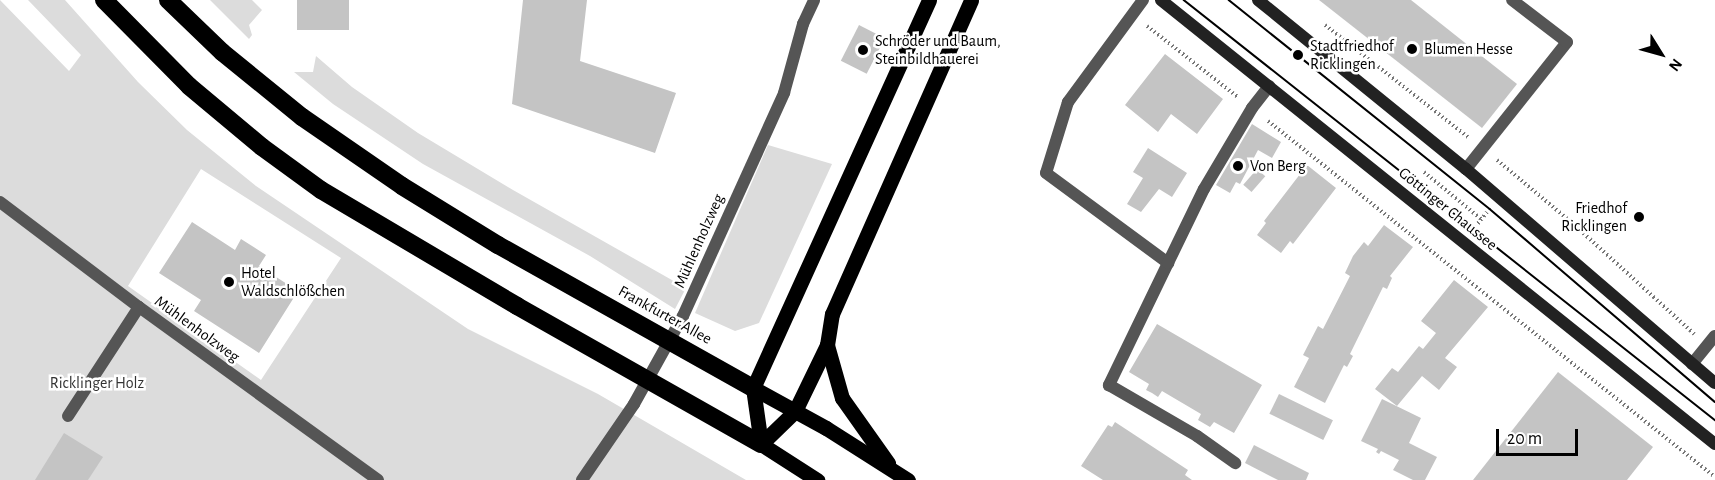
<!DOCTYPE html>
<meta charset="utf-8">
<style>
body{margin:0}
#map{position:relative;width:1715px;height:480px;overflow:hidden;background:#fff;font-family:"Alegreya Sans",sans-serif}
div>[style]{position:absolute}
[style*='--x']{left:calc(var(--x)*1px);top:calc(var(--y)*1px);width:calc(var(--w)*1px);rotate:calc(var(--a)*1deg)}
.green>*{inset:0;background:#dcdcdc}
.building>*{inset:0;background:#c4c4c4;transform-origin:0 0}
.path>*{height:4px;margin-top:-2px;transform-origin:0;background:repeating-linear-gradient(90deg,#777 0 1.5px,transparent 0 4.5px)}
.lane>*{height:12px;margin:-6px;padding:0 6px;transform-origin:6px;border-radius:6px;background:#555}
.street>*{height:12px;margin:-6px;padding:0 6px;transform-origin:6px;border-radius:6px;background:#555}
.secondary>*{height:12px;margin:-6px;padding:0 6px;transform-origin:6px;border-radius:6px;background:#222}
.primary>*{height:15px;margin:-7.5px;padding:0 7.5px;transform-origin:7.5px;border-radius:7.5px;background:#000}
.highway>*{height:18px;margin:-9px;padding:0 9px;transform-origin:9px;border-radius:9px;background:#000}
.tram>*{height:1.5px;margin:-0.75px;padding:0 0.75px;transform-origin:0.75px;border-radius:0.75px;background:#000}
.dots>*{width:16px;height:16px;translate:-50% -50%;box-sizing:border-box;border:3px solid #fff;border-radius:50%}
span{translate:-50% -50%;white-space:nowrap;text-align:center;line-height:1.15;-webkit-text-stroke:5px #fff;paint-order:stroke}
.poi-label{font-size:16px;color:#000}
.left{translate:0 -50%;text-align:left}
.right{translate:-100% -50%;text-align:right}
.street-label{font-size:16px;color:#000}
.park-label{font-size:16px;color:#333}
.north{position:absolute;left:1631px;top:24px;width:60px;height:60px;-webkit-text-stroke:4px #fff;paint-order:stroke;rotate:127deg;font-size:16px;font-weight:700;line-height:24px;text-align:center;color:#000}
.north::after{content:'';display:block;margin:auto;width:21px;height:27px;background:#000;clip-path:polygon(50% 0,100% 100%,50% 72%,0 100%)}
.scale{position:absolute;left:1496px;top:429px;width:82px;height:27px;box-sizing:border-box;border:3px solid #000;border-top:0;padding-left:8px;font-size:18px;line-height:21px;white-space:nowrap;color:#000;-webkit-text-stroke:4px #fff;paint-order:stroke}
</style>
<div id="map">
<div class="green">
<div style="clip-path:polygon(evenodd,0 0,69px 71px,81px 55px,28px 0,65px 0,138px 82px,187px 130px,256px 186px,468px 329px,598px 394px,746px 480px,0 480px,0 0,201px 169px,341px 258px,261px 380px,128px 286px,201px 169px)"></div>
<div style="clip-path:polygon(210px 0,252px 0,262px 10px,249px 25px,252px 35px,249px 39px)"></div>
<div style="clip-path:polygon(316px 56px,352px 87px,418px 133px,513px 190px,686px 288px,675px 309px,590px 256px,423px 164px,333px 104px,294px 72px,313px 72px)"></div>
<div style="clip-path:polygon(768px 145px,832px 164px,759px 323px,735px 331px,695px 313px)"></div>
</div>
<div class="building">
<div style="left:297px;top:0;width:52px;height:30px"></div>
<div style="clip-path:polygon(523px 0,587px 0,580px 61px,676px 93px,655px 153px,512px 104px)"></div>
<div style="clip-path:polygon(1319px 0,1411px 0,1517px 84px,1482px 128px)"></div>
<div style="left:859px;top:25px;width:29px;height:40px;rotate:27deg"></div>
<div style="clip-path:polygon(1165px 54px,1223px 99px,1197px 134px,1171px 114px,1158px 132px,1125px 105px)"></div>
<div style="clip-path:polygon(1252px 124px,1281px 142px,1272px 158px,1258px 150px,1240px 184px,1236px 182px,1230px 193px,1216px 185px)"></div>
<div style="clip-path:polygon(1148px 148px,1187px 173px,1172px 197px,1159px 189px,1141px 212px,1127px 204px,1143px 178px,1133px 172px)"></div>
<div style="clip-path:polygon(1307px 165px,1336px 188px,1293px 244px,1290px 241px,1281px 253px,1257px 235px,1266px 223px,1264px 221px)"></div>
<div style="left:1257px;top:169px;width:11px;height:21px;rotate:41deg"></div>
<div style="clip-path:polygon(192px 222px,235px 250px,241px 239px,266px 255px,259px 266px,298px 291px,259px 353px,194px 311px,201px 300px,159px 273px)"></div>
<div style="clip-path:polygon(1384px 225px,1413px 247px,1390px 276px,1392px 278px,1387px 289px,1383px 287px,1350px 354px,1353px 356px,1347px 367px,1344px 365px,1325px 403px,1294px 387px,1309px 358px,1303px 355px,1318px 326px,1323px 329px,1350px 276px,1345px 273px,1353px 256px,1364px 242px,1368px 246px)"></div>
<div style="clip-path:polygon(1454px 280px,1488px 307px,1445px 358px,1457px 367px,1439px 390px,1422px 376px,1397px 406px,1375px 389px,1392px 368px,1398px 372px,1419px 346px,1423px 349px,1436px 333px,1421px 321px)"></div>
<div style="clip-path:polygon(1157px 324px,1262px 385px,1234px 433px,1214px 422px,1210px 427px,1198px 420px,1201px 414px,1162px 391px,1158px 397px,1152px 393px,1146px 390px,1149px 384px,1129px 372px)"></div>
<div style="clip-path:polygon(1558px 372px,1653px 447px,1627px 480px,1473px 480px)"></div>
<div style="left:1279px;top:394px;width:60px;height:22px;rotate:26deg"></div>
<div style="clip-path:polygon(1382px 399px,1421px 418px,1409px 443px,1437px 457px,1425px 480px,1413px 480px,1393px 470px,1399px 460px,1381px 451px,1379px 454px,1376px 452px,1378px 449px,1361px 441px)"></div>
<div style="clip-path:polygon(1115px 422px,1188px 470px,1185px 475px,1192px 480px,1103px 480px,1081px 466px,1108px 425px,1112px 427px)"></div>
<div style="clip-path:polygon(64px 433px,103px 457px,88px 480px,35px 480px)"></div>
<div style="clip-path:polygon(1254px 445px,1309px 473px,1306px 480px,1278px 480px,1245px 463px)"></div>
</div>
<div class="path">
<div style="--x:1325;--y:25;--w:182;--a:38.1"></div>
<div style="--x:1147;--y:26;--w:115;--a:38"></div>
<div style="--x:1268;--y:121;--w:571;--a:38.53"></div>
<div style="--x:1497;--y:160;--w:95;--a:39.9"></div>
<div style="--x:1570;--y:221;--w:168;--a:42.3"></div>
<div style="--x:1424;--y:172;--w:74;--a:39.5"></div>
<div style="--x:1475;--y:227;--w:19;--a:-51"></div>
</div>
<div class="lane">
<div style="--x:1143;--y:0;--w:127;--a:126.3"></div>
<div style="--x:1068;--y:102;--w:74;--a:107.2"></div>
<div style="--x:1046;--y:173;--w:152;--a:36.4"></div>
<div style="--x:1168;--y:263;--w:136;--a:115.8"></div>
<div style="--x:1109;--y:385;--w:102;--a:30.1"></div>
<div style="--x:1197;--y:436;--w:47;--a:35.4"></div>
<div style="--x:1466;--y:169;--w:162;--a:-51.5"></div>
<div style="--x:1567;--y:42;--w:69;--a:-142.6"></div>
<div style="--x:0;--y:202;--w:174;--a:37.1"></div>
<div style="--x:139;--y:307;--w:295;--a:35.9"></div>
<div style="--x:1168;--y:263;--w:82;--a:-64.1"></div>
<div style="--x:1204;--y:189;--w:94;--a:-59.3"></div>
<div style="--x:1252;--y:108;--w:28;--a:-52"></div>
<div style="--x:1692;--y:364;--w:36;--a:-51"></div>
<div style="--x:68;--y:416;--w:130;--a:-56.9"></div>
</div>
<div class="street">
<div style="--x:582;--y:480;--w:92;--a:-55.6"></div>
<div style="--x:634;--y:404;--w:101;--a:-60.9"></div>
<div style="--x:683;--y:316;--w:245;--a:-65.6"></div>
<div style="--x:784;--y:93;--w:72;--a:-74.6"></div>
<div style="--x:803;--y:24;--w:26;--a:-65"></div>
</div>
<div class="secondary">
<div style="--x:1161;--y:0;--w:710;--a:38.71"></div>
<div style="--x:1258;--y:0;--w:268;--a:39.1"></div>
<div style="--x:1466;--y:169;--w:328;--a:40.7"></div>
</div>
<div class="primary">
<div style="--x:827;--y:345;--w:55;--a:74.2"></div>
<div style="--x:842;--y:398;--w:80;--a:54.7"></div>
<div style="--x:753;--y:388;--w:83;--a:28.7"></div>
<div style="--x:826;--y:428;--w:97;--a:32.4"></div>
<div style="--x:761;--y:444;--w:47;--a:-44.1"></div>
<div style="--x:795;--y:411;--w:73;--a:-64.1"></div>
<div style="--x:827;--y:345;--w:31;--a:-81"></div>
<div style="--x:832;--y:314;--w:343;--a:-66.1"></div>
<div style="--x:761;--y:444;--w:57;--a:-98.1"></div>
<div style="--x:753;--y:388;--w:426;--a:-65.6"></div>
<div style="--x:761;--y:444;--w:67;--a:32.7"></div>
</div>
<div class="highway">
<div style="--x:104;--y:0;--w:121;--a:45.3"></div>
<div style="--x:189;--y:86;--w:95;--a:39.9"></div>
<div style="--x:262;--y:147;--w:73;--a:36.1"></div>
<div style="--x:321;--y:190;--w:228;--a:30.6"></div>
<div style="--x:517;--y:306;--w:280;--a:29.5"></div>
<div style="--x:168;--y:0;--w:75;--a:43.9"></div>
<div style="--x:222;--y:52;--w:103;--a:39.1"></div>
<div style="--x:302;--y:117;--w:121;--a:34.6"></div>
<div style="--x:402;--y:186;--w:113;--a:31.6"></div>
<div style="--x:498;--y:245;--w:292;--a:29.3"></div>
</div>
<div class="tram">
<div style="--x:1184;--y:0;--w:677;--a:38.34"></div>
<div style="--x:1229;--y:0;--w:334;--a:38.7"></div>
<div style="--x:1490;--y:209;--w:296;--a:40.6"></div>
</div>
<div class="dots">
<div style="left:1412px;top:49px;background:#000"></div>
<div style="left:863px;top:50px;background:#000"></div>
<div style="left:1298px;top:55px;background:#000"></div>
<div style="left:1238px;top:166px;background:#000"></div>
<div style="left:1639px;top:217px;background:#000"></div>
<div style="left:229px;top:282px;background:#000"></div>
</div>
<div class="poi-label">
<span class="left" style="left:875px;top:50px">Schröder und Baum,<br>Steinbildhauerei</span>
<span class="left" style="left:1310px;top:55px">Stadtfriedhof<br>Ricklingen</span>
<span class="left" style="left:1424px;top:49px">Blumen Hesse</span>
<span class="left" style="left:1250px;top:166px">Von Berg</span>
<span class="right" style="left:1627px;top:217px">Friedhof<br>Ricklingen</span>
<span class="left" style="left:241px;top:282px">Hotel<br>Waldschlößchen</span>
</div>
<div class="street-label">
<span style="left:1448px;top:209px;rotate:39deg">Göttinger Chaussee</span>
<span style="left:699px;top:241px;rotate:-66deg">Mühlenholzweg</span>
<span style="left:665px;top:315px;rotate:29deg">Frankfurter Allee</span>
<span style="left:197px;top:329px;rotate:36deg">Mühlenholzweg</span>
</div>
<div class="park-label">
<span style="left:97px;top:383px">Ricklinger Holz</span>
</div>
<div class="north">N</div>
<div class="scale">20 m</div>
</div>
